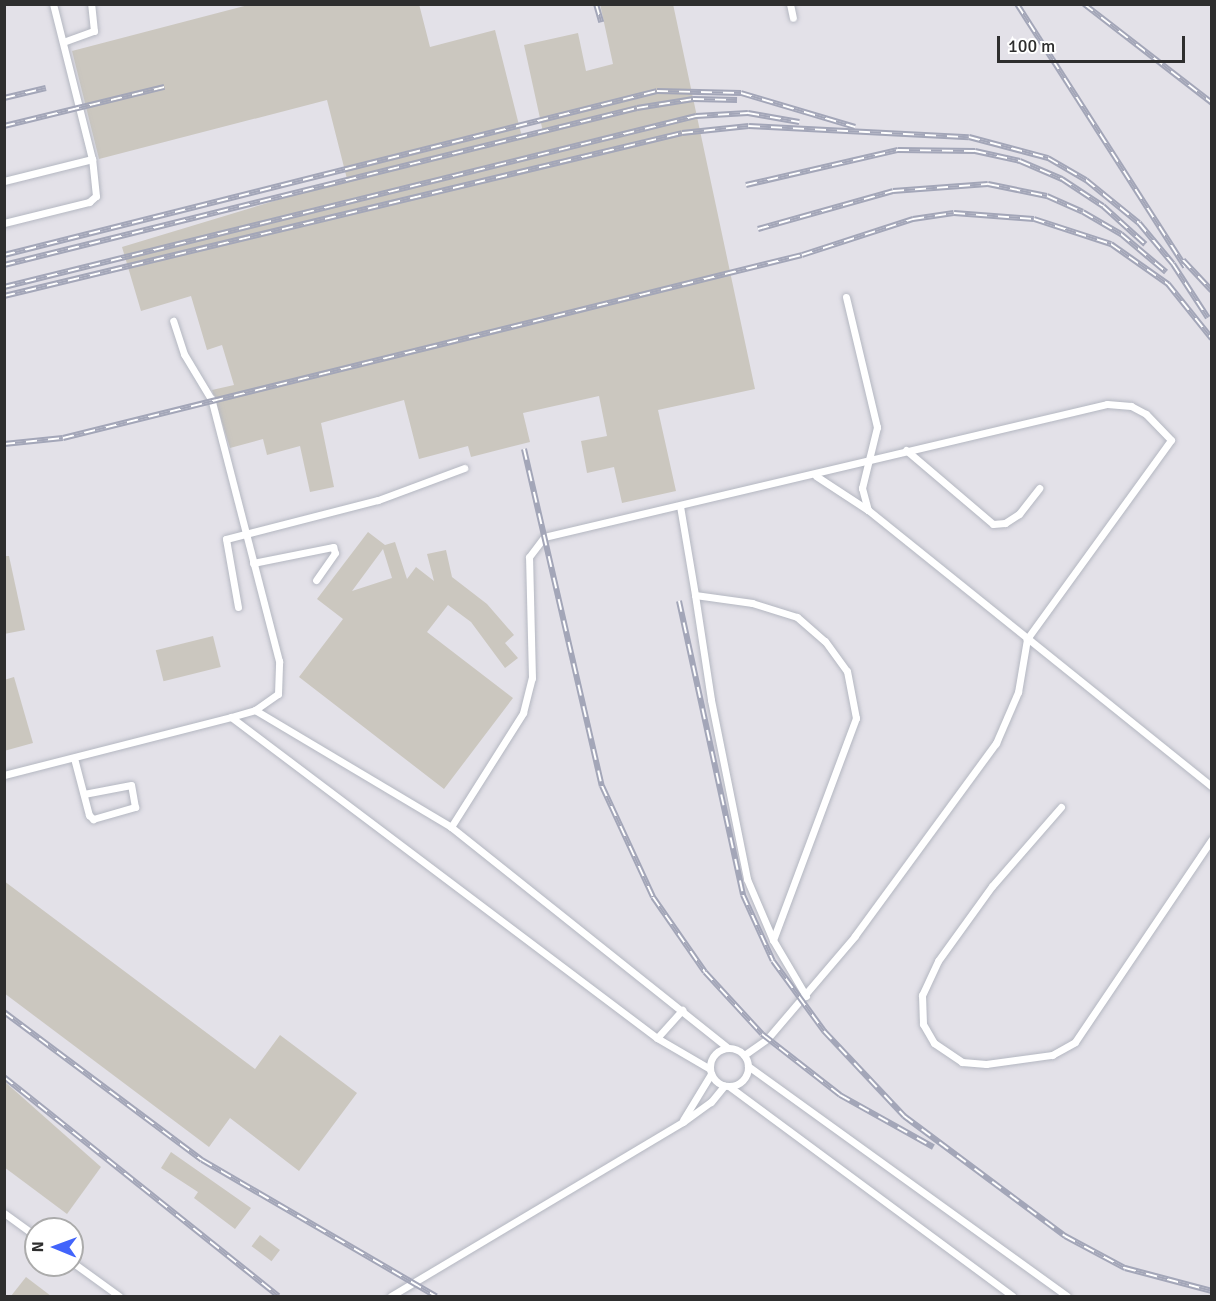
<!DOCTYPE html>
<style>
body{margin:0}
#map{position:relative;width:1216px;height:1301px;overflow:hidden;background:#efe9e1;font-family:Signika,sans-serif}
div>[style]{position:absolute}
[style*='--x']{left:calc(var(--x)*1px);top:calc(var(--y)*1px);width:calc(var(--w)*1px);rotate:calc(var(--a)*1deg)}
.industrial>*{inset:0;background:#e3e1e8}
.building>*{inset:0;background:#cbc7bf;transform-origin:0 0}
.roads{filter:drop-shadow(0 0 2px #b4b7c1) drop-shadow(0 0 2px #b4b7c1)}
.service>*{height:7px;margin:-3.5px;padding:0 3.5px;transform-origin:3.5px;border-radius:3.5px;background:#fff}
.service>.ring{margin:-3.5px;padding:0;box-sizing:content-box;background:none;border:7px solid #fff;border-radius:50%}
.rail>*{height:6px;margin-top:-3px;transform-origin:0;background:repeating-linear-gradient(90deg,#fff 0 11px,#a3a6b8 0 22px);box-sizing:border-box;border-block:2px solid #a3a6b8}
span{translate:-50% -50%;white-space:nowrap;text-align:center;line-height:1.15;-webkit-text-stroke:5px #fff;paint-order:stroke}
.frame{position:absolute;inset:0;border:6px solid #2e2e2e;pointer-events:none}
.north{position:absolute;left:24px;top:1217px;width:60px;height:60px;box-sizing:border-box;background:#fff;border:2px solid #ababab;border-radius:50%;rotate:271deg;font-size:16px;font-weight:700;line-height:24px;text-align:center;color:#2e2e2e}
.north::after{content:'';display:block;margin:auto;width:21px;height:27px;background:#4264fb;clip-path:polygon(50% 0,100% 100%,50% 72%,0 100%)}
.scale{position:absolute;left:997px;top:36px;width:188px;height:27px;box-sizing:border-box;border:3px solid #2e2e2e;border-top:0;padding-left:8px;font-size:18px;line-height:21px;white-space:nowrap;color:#2e2e2e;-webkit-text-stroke:4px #fff;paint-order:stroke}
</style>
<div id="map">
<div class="industrial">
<div style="clip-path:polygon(evenodd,5px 5px,1211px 5px,1211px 1296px,5px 1296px,5px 5px,36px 1229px,72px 1229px,72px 1265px,36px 1265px,36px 1229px)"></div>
</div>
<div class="building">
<div style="clip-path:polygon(252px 4px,419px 4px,430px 47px,495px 30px,522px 137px,543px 132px,524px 45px,578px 33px,586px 71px,613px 64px,600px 4px,673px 4px,755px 389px,658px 410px,676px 491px,622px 503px,614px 467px,587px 473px,581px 441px,607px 436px,599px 396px,523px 413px,530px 442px,471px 457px,468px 446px,419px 459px,404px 400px,321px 423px,334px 487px,310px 492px,300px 446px,267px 455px,263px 439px,230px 448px,212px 390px,234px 385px,222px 345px,207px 350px,191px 296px,141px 311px,122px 247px,347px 179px,327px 100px,99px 159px,72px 51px)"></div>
<div style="clip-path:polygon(evenodd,368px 532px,385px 545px,395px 542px,407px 579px,416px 567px,434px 581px,427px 554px,446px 550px,452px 577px,487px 604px,514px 635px,505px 643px,518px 658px,505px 668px,471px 622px,448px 605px,427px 632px,513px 698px,444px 789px,299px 677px,343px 619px,317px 599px,368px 532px,383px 549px,392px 578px,352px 591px,383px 549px)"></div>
<div style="clip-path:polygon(4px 556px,9px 556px,25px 630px,4px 634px)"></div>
<div style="left:213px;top:636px;width:32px;height:59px;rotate:76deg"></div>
<div style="clip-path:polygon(14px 677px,33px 743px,4px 751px,4px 680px)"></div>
<div style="clip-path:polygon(4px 881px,255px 1069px,280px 1035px,357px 1093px,299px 1171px,230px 1118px,209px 1147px,4px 993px)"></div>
<div style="clip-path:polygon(4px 1081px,101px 1167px,67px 1214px,4px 1167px)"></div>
<div style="clip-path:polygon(171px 1152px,251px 1208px,235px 1229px,194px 1198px,198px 1192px,161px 1168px)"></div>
<div style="left:260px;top:1235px;width:25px;height:14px;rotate:37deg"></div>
<div style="clip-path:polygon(26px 1277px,51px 1296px,11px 1296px)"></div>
</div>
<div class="roads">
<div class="service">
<div style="--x:790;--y:4;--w:14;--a:78"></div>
<div style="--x:63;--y:42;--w:33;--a:-20"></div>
<div style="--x:94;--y:31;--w:27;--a:-96"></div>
<div style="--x:4;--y:181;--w:91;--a:-14"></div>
<div style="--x:4;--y:223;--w:88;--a:-13.9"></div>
<div style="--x:89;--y:202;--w:9;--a:-41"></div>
<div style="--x:96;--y:196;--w:37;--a:-96"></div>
<div style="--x:92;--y:159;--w:160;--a:-104.1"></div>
<div style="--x:846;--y:297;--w:134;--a:76.6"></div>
<div style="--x:877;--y:427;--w:63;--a:103.8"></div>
<div style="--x:862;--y:488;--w:23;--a:75"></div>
<div style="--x:906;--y:450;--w:114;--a:40.4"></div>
<div style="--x:993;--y:524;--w:12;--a:-5"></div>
<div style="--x:1005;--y:523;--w:17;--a:-33"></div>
<div style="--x:1019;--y:514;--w:33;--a:-52"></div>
<div style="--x:816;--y:476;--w:62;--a:33.2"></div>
<div style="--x:868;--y:510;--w:442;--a:38.8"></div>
<div style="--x:680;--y:506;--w:90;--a:80.4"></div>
<div style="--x:695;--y:595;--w:58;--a:8"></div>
<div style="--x:752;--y:603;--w:47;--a:17.3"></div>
<div style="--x:797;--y:617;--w:37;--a:41"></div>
<div style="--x:825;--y:641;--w:37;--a:54"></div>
<div style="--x:847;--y:671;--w:48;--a:79.2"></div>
<div style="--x:856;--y:718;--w:237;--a:110.5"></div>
<div style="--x:253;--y:563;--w:82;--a:-11.3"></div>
<div style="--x:333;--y:547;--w:6;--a:72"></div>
<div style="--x:335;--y:553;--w:33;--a:125"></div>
<div style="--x:695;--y:595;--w:106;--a:81.3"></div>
<div style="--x:711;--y:700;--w:183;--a:78.6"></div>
<div style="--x:747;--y:879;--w:66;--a:66.9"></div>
<div style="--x:773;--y:940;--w:65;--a:59.5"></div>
<div style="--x:238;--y:607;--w:69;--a:-100"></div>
<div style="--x:226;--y:539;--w:157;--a:-14.4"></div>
<div style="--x:378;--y:500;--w:92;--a:-20.4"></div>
<div style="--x:255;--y:710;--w:228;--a:30.8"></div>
<div style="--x:451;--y:827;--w:354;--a:38.6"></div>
<div style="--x:231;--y:717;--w:533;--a:37"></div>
<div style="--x:657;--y:1038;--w:61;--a:30.3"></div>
<div style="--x:74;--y:758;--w:59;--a:75.3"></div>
<div style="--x:89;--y:815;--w:6;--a:45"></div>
<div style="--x:93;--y:819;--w:44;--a:-15.9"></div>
<div style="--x:135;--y:807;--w:22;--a:-100"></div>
<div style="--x:131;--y:785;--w:48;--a:169.2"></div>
<div style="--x:4;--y:775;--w:234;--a:-14.3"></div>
<div style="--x:231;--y:717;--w:25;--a:-16"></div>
<div style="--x:255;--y:710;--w:28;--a:-35"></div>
<div style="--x:278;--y:694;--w:33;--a:-88"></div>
<div style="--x:279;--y:661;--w:271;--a:-104.5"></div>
<div style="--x:211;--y:399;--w:52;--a:-121"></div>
<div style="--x:184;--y:354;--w:35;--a:-108"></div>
<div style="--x:1061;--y:807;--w:105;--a:131.1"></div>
<div style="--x:992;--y:886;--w:92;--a:125.8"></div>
<div style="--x:938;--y:961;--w:38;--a:115"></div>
<div style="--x:922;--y:995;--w:29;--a:88"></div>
<div style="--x:923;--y:1024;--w:22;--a:60"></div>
<div style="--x:934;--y:1043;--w:34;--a:34"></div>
<div style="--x:962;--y:1062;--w:24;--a:5"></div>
<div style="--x:986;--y:1064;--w:67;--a:-7.8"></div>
<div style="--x:1052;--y:1055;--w:26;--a:-29"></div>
<div style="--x:1075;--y:1042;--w:245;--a:-56"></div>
<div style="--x:451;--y:827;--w:135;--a:-57.7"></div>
<div style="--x:523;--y:713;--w:36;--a:-76"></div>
<div style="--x:532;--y:678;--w:121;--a:-91.4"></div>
<div style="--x:529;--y:557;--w:25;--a:-53"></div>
<div style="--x:544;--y:537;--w:578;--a:-13.29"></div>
<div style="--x:1107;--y:404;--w:24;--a:5"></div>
<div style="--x:1131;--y:406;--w:17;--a:28"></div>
<div style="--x:1146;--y:414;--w:36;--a:46"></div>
<div style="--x:1171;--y:440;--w:246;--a:125.9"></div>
<div style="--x:1027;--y:639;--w:54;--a:99.6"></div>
<div style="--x:1018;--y:692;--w:56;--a:113.3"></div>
<div style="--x:996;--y:743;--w:239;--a:126.2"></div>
<div style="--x:855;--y:936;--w:135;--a:130.5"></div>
<div style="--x:767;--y:1039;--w:28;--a:145"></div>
<div style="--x:657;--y:1038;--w:38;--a:-48"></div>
<div class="ring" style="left:710px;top:1048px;width:31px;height:31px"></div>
<div style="--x:748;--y:1066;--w:393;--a:35.8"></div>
<div style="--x:730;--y:1087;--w:351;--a:36.5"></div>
<div style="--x:683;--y:1120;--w:54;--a:-58.7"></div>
<div style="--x:4;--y:1213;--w:39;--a:36"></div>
<div style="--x:72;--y:1262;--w:58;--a:35.9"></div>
<div style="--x:391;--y:1296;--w:340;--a:-30.8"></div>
<div style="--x:683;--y:1122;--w:34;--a:-36"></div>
<div style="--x:711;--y:1102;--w:21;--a:-51"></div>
</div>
</div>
<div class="rail">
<div style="--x:596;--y:4;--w:19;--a:74"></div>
<div style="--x:1017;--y:4;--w:312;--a:57.4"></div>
<div style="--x:1084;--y:4;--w:162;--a:37.7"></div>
<div style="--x:4;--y:98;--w:43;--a:-13.4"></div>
<div style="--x:4;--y:126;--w:165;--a:-13.7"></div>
<div style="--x:746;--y:185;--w:156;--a:-13"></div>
<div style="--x:898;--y:150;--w:77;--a:0.7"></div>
<div style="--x:975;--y:151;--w:46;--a:12.5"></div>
<div style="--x:1020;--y:161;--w:46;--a:23.2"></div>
<div style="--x:1062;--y:179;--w:49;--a:33.4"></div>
<div style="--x:1103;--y:206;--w:57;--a:42.1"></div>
<div style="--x:758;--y:229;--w:140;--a:-15.7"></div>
<div style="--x:893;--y:191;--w:95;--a:-4.2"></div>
<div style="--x:988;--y:184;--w:60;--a:11.5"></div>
<div style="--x:1047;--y:196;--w:39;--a:24"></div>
<div style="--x:1083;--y:212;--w:44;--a:30.1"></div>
<div style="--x:1121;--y:234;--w:59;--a:40.2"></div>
<div style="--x:4;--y:255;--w:673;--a:-14.1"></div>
<div style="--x:657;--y:91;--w:84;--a:1.4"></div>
<div style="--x:741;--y:93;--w:119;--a:16.6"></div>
<div style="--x:1183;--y:260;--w:42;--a:46.9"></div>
<div style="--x:4;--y:265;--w:652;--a:-13.93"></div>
<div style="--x:637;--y:108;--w:57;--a:-9.1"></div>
<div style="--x:693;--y:99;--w:44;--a:1.3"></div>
<div style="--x:4;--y:287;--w:713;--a:-13.88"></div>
<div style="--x:696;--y:116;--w:52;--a:-3.3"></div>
<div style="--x:748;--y:113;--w:52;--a:10"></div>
<div style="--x:4;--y:296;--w:697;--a:-13.52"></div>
<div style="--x:682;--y:133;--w:67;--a:-6"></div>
<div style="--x:749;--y:126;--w:220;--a:2.9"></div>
<div style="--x:969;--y:137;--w:82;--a:14.9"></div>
<div style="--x:1048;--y:158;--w:44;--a:30.1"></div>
<div style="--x:1086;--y:180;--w:68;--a:39.1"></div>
<div style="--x:1139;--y:223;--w:53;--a:50.3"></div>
<div style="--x:1173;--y:264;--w:64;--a:57.1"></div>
<div style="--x:4;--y:444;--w:59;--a:-5.8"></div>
<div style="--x:63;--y:438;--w:761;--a:-13.91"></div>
<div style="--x:802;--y:255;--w:117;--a:-18"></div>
<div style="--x:913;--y:219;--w:41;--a:-8.3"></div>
<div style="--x:954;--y:213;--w:80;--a:4.3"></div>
<div style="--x:1034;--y:219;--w:81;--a:18"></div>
<div style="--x:1111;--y:244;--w:70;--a:35.1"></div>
<div style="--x:1168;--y:284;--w:70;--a:51.3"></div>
<div style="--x:524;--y:449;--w:346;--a:77"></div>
<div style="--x:602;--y:786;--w:122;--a:65.3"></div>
<div style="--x:653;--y:897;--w:91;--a:55.3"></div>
<div style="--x:705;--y:972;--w:84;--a:47.4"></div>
<div style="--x:762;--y:1034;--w:99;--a:38"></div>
<div style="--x:840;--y:1095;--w:107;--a:29.2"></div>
<div style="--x:679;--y:601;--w:301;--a:77.7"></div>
<div style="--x:743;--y:895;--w:72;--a:65.6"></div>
<div style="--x:773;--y:961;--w:87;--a:53.9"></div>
<div style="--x:824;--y:1031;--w:117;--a:46.7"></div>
<div style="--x:904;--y:1116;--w:201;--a:36.7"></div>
<div style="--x:1065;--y:1236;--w:68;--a:28.1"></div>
<div style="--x:1125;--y:1268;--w:90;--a:14.8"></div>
<div style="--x:4;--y:1012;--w:247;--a:36.8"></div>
<div style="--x:202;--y:1160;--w:271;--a:30.2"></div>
<div style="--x:4;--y:1077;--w:351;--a:38.6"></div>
</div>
<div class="frame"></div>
<div class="north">N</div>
<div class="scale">100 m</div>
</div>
